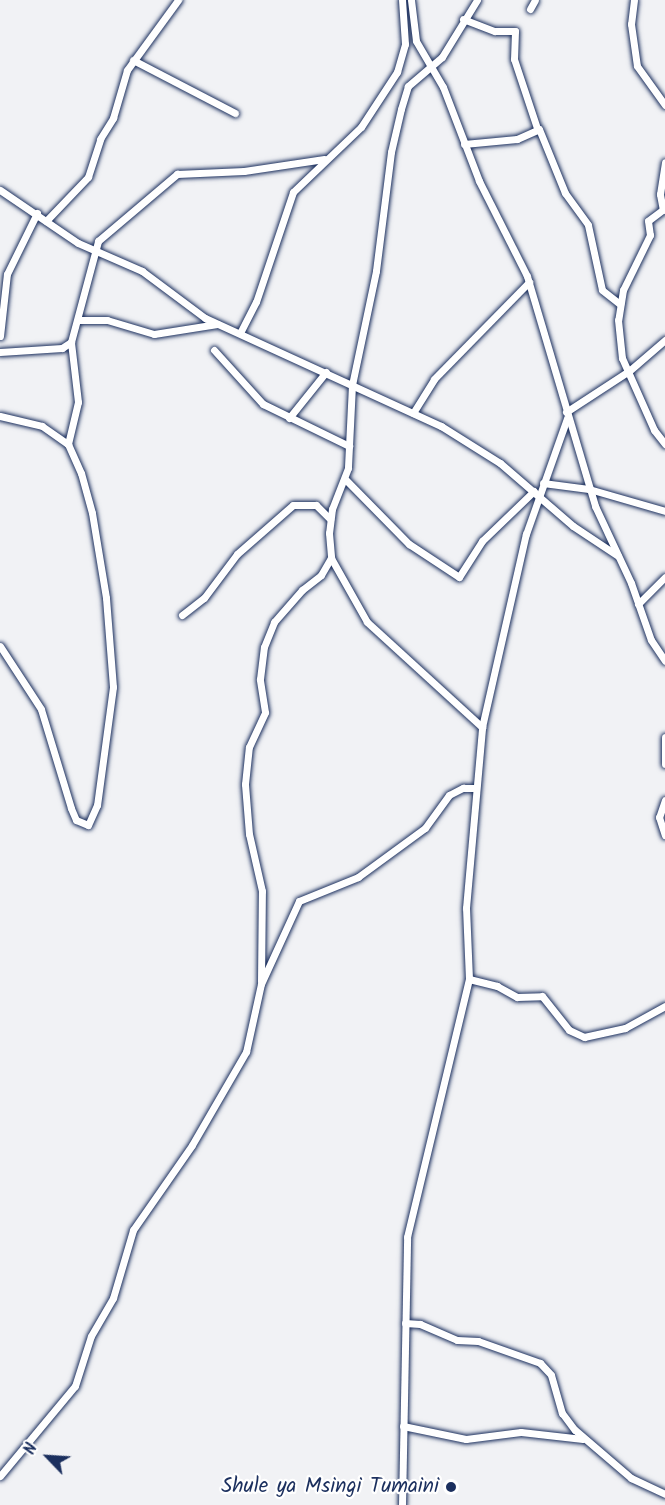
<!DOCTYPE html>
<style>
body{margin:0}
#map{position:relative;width:665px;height:1505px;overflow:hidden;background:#f1f2f5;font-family:Kalam,sans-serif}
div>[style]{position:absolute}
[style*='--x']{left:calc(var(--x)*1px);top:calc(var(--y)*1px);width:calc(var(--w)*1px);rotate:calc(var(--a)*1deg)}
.roads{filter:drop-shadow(0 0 2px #1b2f5e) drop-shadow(0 0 2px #1b2f5e)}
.street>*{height:7px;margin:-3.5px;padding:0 3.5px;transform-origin:3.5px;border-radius:3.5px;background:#fff}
.dots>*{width:16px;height:16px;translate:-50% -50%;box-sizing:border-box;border:3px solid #fff;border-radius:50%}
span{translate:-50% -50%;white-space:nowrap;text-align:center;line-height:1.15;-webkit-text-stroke:4.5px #fff;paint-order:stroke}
.poi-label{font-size:21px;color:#1b2f5e}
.right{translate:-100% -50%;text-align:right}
.north{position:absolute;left:18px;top:1427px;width:60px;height:60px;-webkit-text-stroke:4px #fff;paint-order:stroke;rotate:295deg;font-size:16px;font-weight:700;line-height:24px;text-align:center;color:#1b2f5e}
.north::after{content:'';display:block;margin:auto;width:21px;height:27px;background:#1b2f5e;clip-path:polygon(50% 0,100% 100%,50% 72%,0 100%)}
</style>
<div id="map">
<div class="roads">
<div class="street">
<div style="--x:411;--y:0;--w:41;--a:83"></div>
<div style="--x:416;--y:41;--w:53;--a:59.6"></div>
<div style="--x:443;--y:87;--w:101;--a:69"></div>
<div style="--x:479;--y:181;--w:106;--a:63.2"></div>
<div style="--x:527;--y:276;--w:240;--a:73.5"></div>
<div style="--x:595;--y:506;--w:85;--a:64.9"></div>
<div style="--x:631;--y:583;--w:60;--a:70.7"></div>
<div style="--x:651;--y:640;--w:25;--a:56"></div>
<div style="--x:477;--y:0;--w:67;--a:121.6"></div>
<div style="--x:442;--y:57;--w:45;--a:139.5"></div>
<div style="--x:408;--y:86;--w:24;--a:107"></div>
<div style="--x:401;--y:109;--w:44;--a:103.1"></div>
<div style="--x:391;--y:152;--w:120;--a:97.2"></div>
<div style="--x:376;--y:271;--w:116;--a:101.9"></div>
<div style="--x:352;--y:385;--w:83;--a:92.8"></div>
<div style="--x:348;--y:468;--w:44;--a:111.3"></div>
<div style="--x:332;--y:509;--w:24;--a:97"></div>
<div style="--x:329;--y:533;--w:25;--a:85"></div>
<div style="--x:331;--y:558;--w:73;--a:60.6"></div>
<div style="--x:367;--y:622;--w:156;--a:42.4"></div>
<div style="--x:634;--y:0;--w:24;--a:97"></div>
<div style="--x:631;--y:24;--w:42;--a:81.9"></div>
<div style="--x:637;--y:66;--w:48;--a:54.3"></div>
<div style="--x:530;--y:9;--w:10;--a:-61"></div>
<div style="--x:463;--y:19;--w:34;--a:21"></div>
<div style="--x:495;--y:31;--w:20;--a:0"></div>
<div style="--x:515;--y:31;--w:28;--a:92"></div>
<div style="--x:514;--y:59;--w:73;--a:71.6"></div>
<div style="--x:133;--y:60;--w:115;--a:27.5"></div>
<div style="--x:464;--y:144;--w:53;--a:-5.4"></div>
<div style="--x:517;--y:139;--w:24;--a:-24"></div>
<div style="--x:539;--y:129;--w:69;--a:67.9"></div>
<div style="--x:565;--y:193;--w:39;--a:54"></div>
<div style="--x:588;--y:225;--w:66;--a:77.8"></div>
<div style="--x:602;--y:290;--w:23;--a:38"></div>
<div style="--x:0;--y:190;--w:94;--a:34.2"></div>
<div style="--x:78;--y:243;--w:70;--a:23.6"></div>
<div style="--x:142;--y:271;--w:79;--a:36.7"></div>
<div style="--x:205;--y:318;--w:260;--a:24.6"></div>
<div style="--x:441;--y:426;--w:70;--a:32.1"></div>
<div style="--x:500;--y:463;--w:96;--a:40.8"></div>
<div style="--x:573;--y:526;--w:54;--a:33.7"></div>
<div style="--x:665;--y:208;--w:21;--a:143"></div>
<div style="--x:648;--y:221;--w:14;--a:82"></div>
<div style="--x:650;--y:235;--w:61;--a:116.1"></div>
<div style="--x:623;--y:290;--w:30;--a:99"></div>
<div style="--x:618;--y:320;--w:38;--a:84"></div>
<div style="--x:622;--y:358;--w:79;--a:66"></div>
<div style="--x:654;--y:430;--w:18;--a:52"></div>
<div style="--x:663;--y:210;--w:16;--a:-101"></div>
<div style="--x:660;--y:194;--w:32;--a:-81"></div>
<div style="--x:46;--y:221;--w:61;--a:-46.3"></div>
<div style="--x:88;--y:177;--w:40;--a:-72"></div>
<div style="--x:100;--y:139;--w:25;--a:-58"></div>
<div style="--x:113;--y:118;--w:50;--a:-73.7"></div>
<div style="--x:127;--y:70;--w:87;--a:-53.9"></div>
<div style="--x:78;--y:320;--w:29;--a:0"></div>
<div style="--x:107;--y:320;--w:49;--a:16.6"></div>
<div style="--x:154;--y:334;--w:64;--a:-9"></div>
<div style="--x:240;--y:333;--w:35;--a:-63"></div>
<div style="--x:256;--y:302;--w:116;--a:-71.4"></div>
<div style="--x:293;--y:192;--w:94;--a:-43.7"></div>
<div style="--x:361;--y:127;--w:66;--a:-56.8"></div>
<div style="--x:397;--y:72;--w:29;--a:-74"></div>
<div style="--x:405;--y:44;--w:44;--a:-93.9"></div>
<div style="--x:0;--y:336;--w:62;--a:-83.6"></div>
<div style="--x:7;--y:274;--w:68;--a:-63.8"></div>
<div style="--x:214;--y:350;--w:73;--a:47.8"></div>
<div style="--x:263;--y:404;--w:96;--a:26"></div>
<div style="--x:0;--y:352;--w:62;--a:-3.7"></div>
<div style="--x:62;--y:348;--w:11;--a:-34"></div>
<div style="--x:566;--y:412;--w:75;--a:-33.1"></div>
<div style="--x:629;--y:371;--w:48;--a:-40.7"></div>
<div style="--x:413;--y:413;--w:40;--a:-58"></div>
<div style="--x:434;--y:379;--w:136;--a:-45.6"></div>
<div style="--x:0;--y:416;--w:43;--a:13.4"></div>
<div style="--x:42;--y:426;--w:32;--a:35"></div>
<div style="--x:68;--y:444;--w:32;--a:66"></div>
<div style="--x:81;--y:473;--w:41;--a:74.6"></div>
<div style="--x:92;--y:513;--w:86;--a:80.6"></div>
<div style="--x:106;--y:598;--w:89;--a:85.5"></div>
<div style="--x:113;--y:687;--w:119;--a:97.7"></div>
<div style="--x:97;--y:805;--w:22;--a:114"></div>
<div style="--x:88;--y:825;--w:13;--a:-157"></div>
<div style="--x:76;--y:820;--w:13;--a:-113"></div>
<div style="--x:71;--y:808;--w:103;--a:-106.9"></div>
<div style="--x:41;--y:709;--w:75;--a:-123.1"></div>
<div style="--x:289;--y:418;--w:59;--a:-51.2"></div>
<div style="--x:68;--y:444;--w:43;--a:-76.6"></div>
<div style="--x:78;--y:402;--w:60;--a:-96.7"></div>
<div style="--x:71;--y:342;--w:105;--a:-75"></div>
<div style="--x:98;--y:241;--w:104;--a:-40.3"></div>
<div style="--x:177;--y:174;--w:67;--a:-2.6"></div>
<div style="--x:244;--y:171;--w:81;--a:-8.5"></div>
<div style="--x:346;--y:480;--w:90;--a:45.5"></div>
<div style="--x:409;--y:544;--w:60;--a:33.4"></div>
<div style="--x:459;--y:577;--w:43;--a:-57.4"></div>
<div style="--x:482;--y:541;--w:72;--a:-43.9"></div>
<div style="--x:543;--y:483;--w:46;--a:7.4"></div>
<div style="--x:589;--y:489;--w:79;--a:16.1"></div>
<div style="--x:638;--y:604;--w:38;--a:-45"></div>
<div style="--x:182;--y:615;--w:28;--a:-38"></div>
<div style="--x:204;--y:598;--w:55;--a:-53.1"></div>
<div style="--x:237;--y:554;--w:74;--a:-41.2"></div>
<div style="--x:293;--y:505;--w:23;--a:0"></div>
<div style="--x:316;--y:505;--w:20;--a:45"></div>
<div style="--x:665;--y:737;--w:27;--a:90"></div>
<div style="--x:665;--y:800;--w:18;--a:109"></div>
<div style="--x:659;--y:817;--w:19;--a:72"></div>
<div style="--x:469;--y:979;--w:29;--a:14"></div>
<div style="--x:497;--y:986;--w:23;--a:29"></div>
<div style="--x:517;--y:997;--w:25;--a:-2"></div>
<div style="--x:542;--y:996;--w:43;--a:51.5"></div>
<div style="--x:569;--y:1030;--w:17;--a:25"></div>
<div style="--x:584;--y:1037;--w:42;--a:-12.4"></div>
<div style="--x:625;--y:1028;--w:46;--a:-28.8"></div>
<div style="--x:261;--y:981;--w:90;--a:-89.4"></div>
<div style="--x:262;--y:891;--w:58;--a:-102.8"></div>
<div style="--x:249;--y:834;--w:50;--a:-94.6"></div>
<div style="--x:245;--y:784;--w:37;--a:-84"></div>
<div style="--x:249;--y:747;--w:38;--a:-65"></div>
<div style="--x:265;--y:712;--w:33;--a:-99"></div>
<div style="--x:260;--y:679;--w:32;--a:-83"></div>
<div style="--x:264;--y:647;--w:27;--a:-68"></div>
<div style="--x:274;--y:622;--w:43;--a:-48.8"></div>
<div style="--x:302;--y:590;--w:24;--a:-38"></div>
<div style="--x:321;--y:575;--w:20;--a:-60"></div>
<div style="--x:405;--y:1323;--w:15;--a:4"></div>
<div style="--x:420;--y:1324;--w:40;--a:23.4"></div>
<div style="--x:457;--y:1340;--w:21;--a:3"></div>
<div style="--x:478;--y:1341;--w:66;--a:19.5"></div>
<div style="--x:540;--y:1363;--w:16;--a:47"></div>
<div style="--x:551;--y:1375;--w:40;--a:74"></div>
<div style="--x:562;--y:1413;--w:21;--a:53"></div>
<div style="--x:575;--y:1430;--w:74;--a:40.6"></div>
<div style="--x:631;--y:1478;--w:38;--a:25"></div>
<div style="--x:403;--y:1426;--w:64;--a:11.7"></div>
<div style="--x:466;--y:1439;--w:55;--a:-7.3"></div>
<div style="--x:521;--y:1432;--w:62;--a:6.4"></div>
<div style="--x:0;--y:1476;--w:117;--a:-50.2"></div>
<div style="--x:75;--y:1386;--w:52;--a:-72.3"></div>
<div style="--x:91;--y:1336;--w:44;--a:-59.9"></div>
<div style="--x:113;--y:1298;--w:71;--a:-73.6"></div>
<div style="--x:133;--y:1230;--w:103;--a:-55.2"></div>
<div style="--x:192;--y:1145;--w:108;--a:-59.9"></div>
<div style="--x:246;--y:1052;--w:70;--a:-77.6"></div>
<div style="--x:261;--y:984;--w:91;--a:-65.4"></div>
<div style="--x:299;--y:901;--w:64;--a:-22.1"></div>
<div style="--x:358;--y:877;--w:83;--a:-36.2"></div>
<div style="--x:425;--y:828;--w:41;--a:-54"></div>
<div style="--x:449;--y:795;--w:16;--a:-27"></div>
<div style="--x:463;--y:788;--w:13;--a:0"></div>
<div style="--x:402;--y:1505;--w:268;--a:-88.9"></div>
<div style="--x:407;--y:1237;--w:265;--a:-76.5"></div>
<div style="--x:469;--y:979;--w:71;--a:-92.4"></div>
<div style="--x:466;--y:908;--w:182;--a:-84.9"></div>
<div style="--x:482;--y:727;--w:198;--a:-77.2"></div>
<div style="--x:526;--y:534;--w:123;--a:-70.5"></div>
</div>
</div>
<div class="dots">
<div style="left:451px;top:1487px;background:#1b2f5e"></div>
</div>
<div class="poi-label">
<span class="right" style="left:439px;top:1487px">Shule ya Msingi Tumaini</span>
</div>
<div class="north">N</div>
</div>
